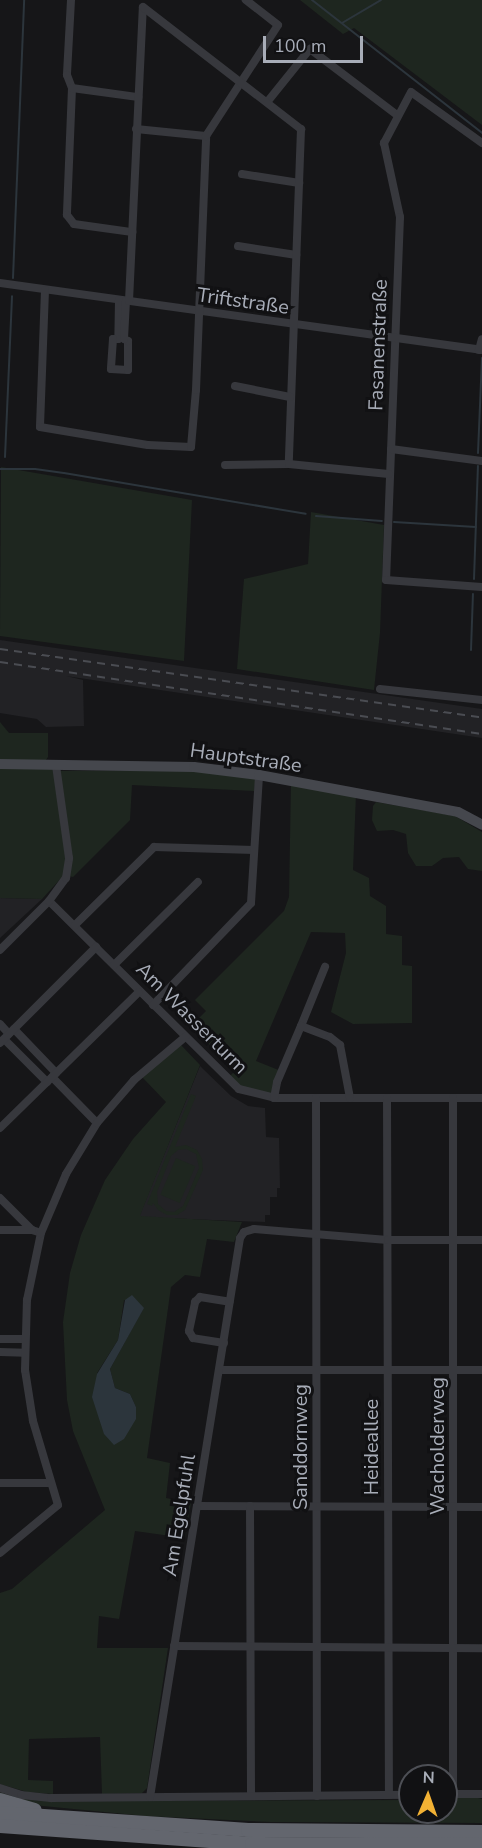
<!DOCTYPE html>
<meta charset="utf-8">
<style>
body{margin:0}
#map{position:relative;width:482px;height:1848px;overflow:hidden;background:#161618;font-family:"Nunito Sans",sans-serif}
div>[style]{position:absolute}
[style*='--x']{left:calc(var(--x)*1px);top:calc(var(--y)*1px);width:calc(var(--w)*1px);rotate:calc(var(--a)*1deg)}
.built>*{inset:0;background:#222225}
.green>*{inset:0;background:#1e261f;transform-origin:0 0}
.water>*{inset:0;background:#2c353c}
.stream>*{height:2px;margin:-1px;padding:0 1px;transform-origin:1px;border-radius:1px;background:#2c353c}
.street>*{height:8px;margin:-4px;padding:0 4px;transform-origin:4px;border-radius:4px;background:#37383d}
.secondary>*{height:10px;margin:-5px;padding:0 5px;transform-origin:5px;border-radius:5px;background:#45474d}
.highway>*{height:14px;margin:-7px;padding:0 7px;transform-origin:7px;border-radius:7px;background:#63666e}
.rail>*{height:2px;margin-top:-1px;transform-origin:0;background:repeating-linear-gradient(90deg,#4a4c52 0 8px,transparent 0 14px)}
span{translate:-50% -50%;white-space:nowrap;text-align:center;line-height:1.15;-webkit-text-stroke:6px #111113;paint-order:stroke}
.street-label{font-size:20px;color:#a8adb8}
.north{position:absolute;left:398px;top:1764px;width:60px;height:60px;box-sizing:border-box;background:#111113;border:2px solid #4d4f55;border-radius:50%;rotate:2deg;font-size:16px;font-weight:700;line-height:24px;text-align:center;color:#a8adb8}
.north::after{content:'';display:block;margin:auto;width:21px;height:27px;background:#f2b134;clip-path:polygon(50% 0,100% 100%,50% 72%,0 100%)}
.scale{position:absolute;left:263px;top:36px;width:100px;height:27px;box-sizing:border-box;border:3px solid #a8adb8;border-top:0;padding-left:8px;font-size:18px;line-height:21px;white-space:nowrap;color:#a8adb8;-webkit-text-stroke:4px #111113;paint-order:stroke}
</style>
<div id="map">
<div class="built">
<div style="clip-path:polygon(0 640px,482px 709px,482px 738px,66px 676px,83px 680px,84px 726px,46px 727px,37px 719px,0 713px)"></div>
<div style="clip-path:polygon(0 898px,42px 899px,0 938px)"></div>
<div style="clip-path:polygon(200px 1066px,231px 1096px,248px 1106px,265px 1108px,266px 1137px,279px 1138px,280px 1188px,277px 1188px,277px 1197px,270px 1197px,270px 1215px,265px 1215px,265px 1222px,139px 1217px)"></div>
</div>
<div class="green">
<div style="clip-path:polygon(300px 0,482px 0,482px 125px,354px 28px,343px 34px)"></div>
<div style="clip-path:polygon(1px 467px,192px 500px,184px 661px,0 636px)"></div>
<div style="clip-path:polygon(311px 512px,384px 525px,380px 633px,374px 690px,237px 669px,244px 579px,308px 564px)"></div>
<div style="clip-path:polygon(0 722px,9px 733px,48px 733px,48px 757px,41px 767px,51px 768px,54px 771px,195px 770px,256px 779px,254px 791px,132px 785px,130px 820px,73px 877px,64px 875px,42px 899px,0 898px)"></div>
<div style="clip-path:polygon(291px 782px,356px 794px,353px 870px,369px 878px,370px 896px,386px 906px,386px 934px,402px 936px,402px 965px,412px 966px,412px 1023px,353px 1024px,331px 1012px,346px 953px,345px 933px,311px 932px,256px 1061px,281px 1071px,274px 1098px,249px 1093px,227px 1079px,235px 1071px,194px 1029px,196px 1026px,194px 1023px,206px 1011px,195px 1000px,284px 911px,289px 897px)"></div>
<div style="clip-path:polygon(376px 802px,455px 816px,482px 832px,482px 871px,468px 869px,459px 857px,443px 858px,432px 866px,416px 866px,408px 853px,406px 834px,393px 830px,377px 831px,372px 820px,373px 806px)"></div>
<div style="clip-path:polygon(evenodd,181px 1045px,200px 1065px,140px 1216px,242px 1222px,234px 1242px,207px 1239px,200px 1277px,185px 1275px,171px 1287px,147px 1458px,170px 1463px,166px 1498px,191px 1503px,185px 1538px,135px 1531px,119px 1619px,99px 1616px,97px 1648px,168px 1648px,147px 1788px,142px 1793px,102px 1794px,100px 1737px,29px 1739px,28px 1780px,53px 1781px,53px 1794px,27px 1792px,0 1784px,0 1593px,12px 1589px,105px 1510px,73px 1431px,67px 1400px,63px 1322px,70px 1273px,81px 1235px,105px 1180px,133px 1139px,166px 1102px,142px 1077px,181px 1045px,124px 1300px,143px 1309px,110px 1369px,115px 1388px,130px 1394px,136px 1407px,136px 1419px,97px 1373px,118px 1340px,124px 1300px)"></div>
<div style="clip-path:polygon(evenodd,191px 1094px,196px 1096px,175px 1147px,186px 1145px,197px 1150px,202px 1159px,203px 1170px,185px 1210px,177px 1215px,167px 1215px,158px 1210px,153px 1203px,152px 1206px,147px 1204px,191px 1094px,186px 1149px,196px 1154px,199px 1168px,183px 1206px,174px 1212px,166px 1211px,158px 1204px,157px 1192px,171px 1156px,178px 1150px,186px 1149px)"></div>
<div style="left:176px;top:1158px;width:21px;height:40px;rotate:23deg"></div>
<div style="clip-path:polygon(0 1792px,30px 1800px,54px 1801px,410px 1800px,410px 1812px,446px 1812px,446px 1798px,474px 1797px,482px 1799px,482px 1823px,271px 1822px,145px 1816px,33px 1805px,0 1797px)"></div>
</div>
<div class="water">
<div style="clip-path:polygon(132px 1295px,144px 1308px,110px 1369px,115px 1388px,130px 1394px,136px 1407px,136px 1419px,124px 1439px,114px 1445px,104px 1434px,92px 1397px,97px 1374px,118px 1340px,125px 1300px)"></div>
</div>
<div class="stream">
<div style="--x:312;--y:0;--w:216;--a:38"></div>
<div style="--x:342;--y:23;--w:45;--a:-30.5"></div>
<div style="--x:13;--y:278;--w:278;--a:-87.7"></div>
<div style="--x:478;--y:453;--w:95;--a:-87.6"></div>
<div style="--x:5;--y:457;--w:161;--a:-87.5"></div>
<div style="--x:0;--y:469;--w:35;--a:0"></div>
<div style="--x:35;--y:469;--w:29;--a:8"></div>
<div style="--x:64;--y:473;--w:245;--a:9.6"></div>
<div style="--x:316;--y:516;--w:66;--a:4.3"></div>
<div style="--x:394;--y:522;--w:82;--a:3.5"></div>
<div style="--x:474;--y:579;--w:113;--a:-88"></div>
<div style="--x:471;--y:650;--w:56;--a:-88"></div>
</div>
<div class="street">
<div style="--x:71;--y:0;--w:75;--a:93.1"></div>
<div style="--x:67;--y:75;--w:14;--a:69"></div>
<div style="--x:72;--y:88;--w:127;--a:92.3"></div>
<div style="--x:67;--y:215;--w:11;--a:52"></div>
<div style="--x:74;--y:224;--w:59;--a:7.9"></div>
<div style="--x:72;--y:88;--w:67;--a:7.8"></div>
<div style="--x:268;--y:101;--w:67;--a:-51.1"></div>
<div style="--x:310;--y:49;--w:109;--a:37.2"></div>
<div style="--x:136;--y:129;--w:70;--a:5.7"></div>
<div style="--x:482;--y:143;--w:87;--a:-144.3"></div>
<div style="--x:411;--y:92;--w:58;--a:117.9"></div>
<div style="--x:384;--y:143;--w:76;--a:77.8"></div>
<div style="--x:400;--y:217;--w:363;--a:92.2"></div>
<div style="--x:386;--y:580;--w:96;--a:4.2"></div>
<div style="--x:242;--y:174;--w:58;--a:9"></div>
<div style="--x:238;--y:246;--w:59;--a:8.8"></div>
<div style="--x:0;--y:283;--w:487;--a:7.9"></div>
<div style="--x:45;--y:290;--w:137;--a:92.1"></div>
<div style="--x:40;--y:427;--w:109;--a:9.5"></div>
<div style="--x:148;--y:445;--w:43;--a:2.7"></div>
<div style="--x:191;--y:447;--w:57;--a:-85"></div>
<div style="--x:196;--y:390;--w:254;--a:-87.7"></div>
<div style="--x:206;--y:136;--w:132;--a:-57"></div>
<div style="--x:278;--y:25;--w:41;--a:-142"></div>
<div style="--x:119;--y:300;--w:39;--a:91"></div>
<div style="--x:118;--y:339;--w:5;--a:180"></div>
<div style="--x:113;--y:339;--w:30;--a:94"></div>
<div style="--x:111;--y:369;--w:17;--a:3"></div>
<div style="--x:128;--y:370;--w:29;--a:-90"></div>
<div style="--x:128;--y:341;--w:4;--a:-153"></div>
<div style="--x:124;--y:339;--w:38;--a:-87"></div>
<div style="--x:129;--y:301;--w:294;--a:-87.3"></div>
<div style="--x:143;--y:7;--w:200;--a:37.7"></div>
<div style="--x:301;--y:129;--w:335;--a:92.1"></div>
<div style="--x:479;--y:350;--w:11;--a:-75"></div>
<div style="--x:235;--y:386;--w:56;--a:11.3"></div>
<div style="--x:391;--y:449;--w:92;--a:7.5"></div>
<div style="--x:225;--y:465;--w:64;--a:-0.9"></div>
<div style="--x:289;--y:464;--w:100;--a:5.7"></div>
<div style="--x:380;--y:689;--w:103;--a:6.2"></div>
<div style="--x:49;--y:901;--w:267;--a:44.7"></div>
<div style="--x:239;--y:1089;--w:36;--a:14"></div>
<div style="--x:274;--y:1098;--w:208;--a:0"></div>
<div style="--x:75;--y:925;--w:111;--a:-44.6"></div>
<div style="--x:154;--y:847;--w:100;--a:1.7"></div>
<div style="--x:0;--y:950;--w:69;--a:-45"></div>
<div style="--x:49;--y:901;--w:29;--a:-54"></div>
<div style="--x:66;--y:878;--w:20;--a:-81"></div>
<div style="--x:69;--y:858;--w:94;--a:-98"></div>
<div style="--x:114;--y:965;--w:118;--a:-44.7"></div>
<div style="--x:153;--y:1005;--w:141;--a:-46.1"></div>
<div style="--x:251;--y:903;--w:128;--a:-86.4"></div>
<div style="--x:0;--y:1024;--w:13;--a:48"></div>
<div style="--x:301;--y:1026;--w:64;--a:-67.9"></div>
<div style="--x:14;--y:1029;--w:61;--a:46.3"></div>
<div style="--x:4;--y:1039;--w:61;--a:45"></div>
<div style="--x:0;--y:1043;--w:136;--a:-45"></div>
<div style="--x:52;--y:1077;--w:64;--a:45.6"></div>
<div style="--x:274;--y:1098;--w:16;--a:-79"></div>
<div style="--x:277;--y:1082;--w:61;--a:-66.8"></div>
<div style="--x:301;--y:1026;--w:31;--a:21"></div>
<div style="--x:330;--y:1037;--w:13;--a:39"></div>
<div style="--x:340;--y:1045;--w:54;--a:79.3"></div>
<div style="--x:316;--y:1098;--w:698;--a:89.92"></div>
<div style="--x:387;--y:1098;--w:697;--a:89.84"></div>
<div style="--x:453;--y:1098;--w:696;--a:90"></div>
<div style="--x:0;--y:1128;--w:194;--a:-44.4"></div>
<div style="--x:0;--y:1198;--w:45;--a:45"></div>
<div style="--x:32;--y:1230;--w:9;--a:18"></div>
<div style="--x:0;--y:1230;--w:32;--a:0"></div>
<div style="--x:0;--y:1339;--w:25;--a:0"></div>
<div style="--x:224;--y:1343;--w:31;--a:-171"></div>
<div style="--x:193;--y:1338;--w:8;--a:-120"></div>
<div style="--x:189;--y:1331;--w:30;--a:-78"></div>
<div style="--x:195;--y:1302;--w:7;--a:-45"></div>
<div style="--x:200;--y:1297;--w:30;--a:9"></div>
<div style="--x:0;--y:1352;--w:25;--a:2"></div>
<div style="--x:220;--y:1370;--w:262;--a:0"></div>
<div style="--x:0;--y:1483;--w:50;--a:0"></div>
<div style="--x:197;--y:1506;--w:285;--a:0.2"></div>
<div style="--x:250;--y:1506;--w:290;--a:89.8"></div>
<div style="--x:0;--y:1553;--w:75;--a:-39.6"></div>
<div style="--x:58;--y:1505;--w:88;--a:-106.6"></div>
<div style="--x:33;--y:1421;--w:52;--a:-98.9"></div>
<div style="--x:25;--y:1370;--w:70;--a:-88.4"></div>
<div style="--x:27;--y:1300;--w:68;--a:-78.2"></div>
<div style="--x:41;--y:1233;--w:64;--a:-67"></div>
<div style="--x:66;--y:1174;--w:60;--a:-58.7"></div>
<div style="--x:97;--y:1123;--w:57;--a:-49.3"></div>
<div style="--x:134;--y:1080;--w:67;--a:-40.1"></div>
<div style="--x:174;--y:1646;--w:308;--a:0.4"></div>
<div style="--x:0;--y:1788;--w:22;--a:18"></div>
<div style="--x:21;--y:1795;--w:30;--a:6"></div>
<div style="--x:51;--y:1798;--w:359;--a:-0.5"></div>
<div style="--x:446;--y:1794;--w:36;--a:0"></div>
<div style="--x:150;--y:1797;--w:566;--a:-80.85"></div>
<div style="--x:240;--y:1238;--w:7;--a:-56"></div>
<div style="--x:244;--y:1232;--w:10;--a:-17"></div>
<div style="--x:254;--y:1229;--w:134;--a:4.7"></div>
<div style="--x:388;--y:1240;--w:94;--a:0"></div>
</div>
<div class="secondary">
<div style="--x:0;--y:764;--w:194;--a:0.9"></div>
<div style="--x:194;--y:767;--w:65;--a:7"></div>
<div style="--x:259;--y:775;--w:202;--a:10.5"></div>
<div style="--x:458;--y:812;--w:27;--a:28"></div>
</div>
<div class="highway">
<div style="--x:0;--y:1800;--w:36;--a:16"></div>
<div style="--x:0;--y:1813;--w:249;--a:3.9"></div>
<div style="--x:248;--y:1830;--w:234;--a:0.5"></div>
<div style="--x:0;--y:1826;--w:253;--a:4.1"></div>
<div style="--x:252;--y:1844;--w:230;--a:0.2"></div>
</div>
<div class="rail">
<div style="--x:0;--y:649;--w:487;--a:8.1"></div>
<div style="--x:0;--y:662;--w:487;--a:8.5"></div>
</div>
<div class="street-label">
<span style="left:243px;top:301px;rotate:8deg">Triftstraße</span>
<span style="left:378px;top:345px;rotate:-88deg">Fasanenstraße</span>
<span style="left:246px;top:758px;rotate:8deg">Hauptstraße</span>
<span style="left:192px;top:1018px;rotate:45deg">Am Wasserturm</span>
<span style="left:437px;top:1446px;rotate:-90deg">Wacholderweg</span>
<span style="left:300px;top:1447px;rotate:-90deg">Sanddornweg</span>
<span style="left:371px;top:1447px;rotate:-90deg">Heideallee</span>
<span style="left:179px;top:1515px;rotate:-81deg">Am Egelpfuhl</span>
</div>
<div class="north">N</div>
<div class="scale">100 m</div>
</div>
